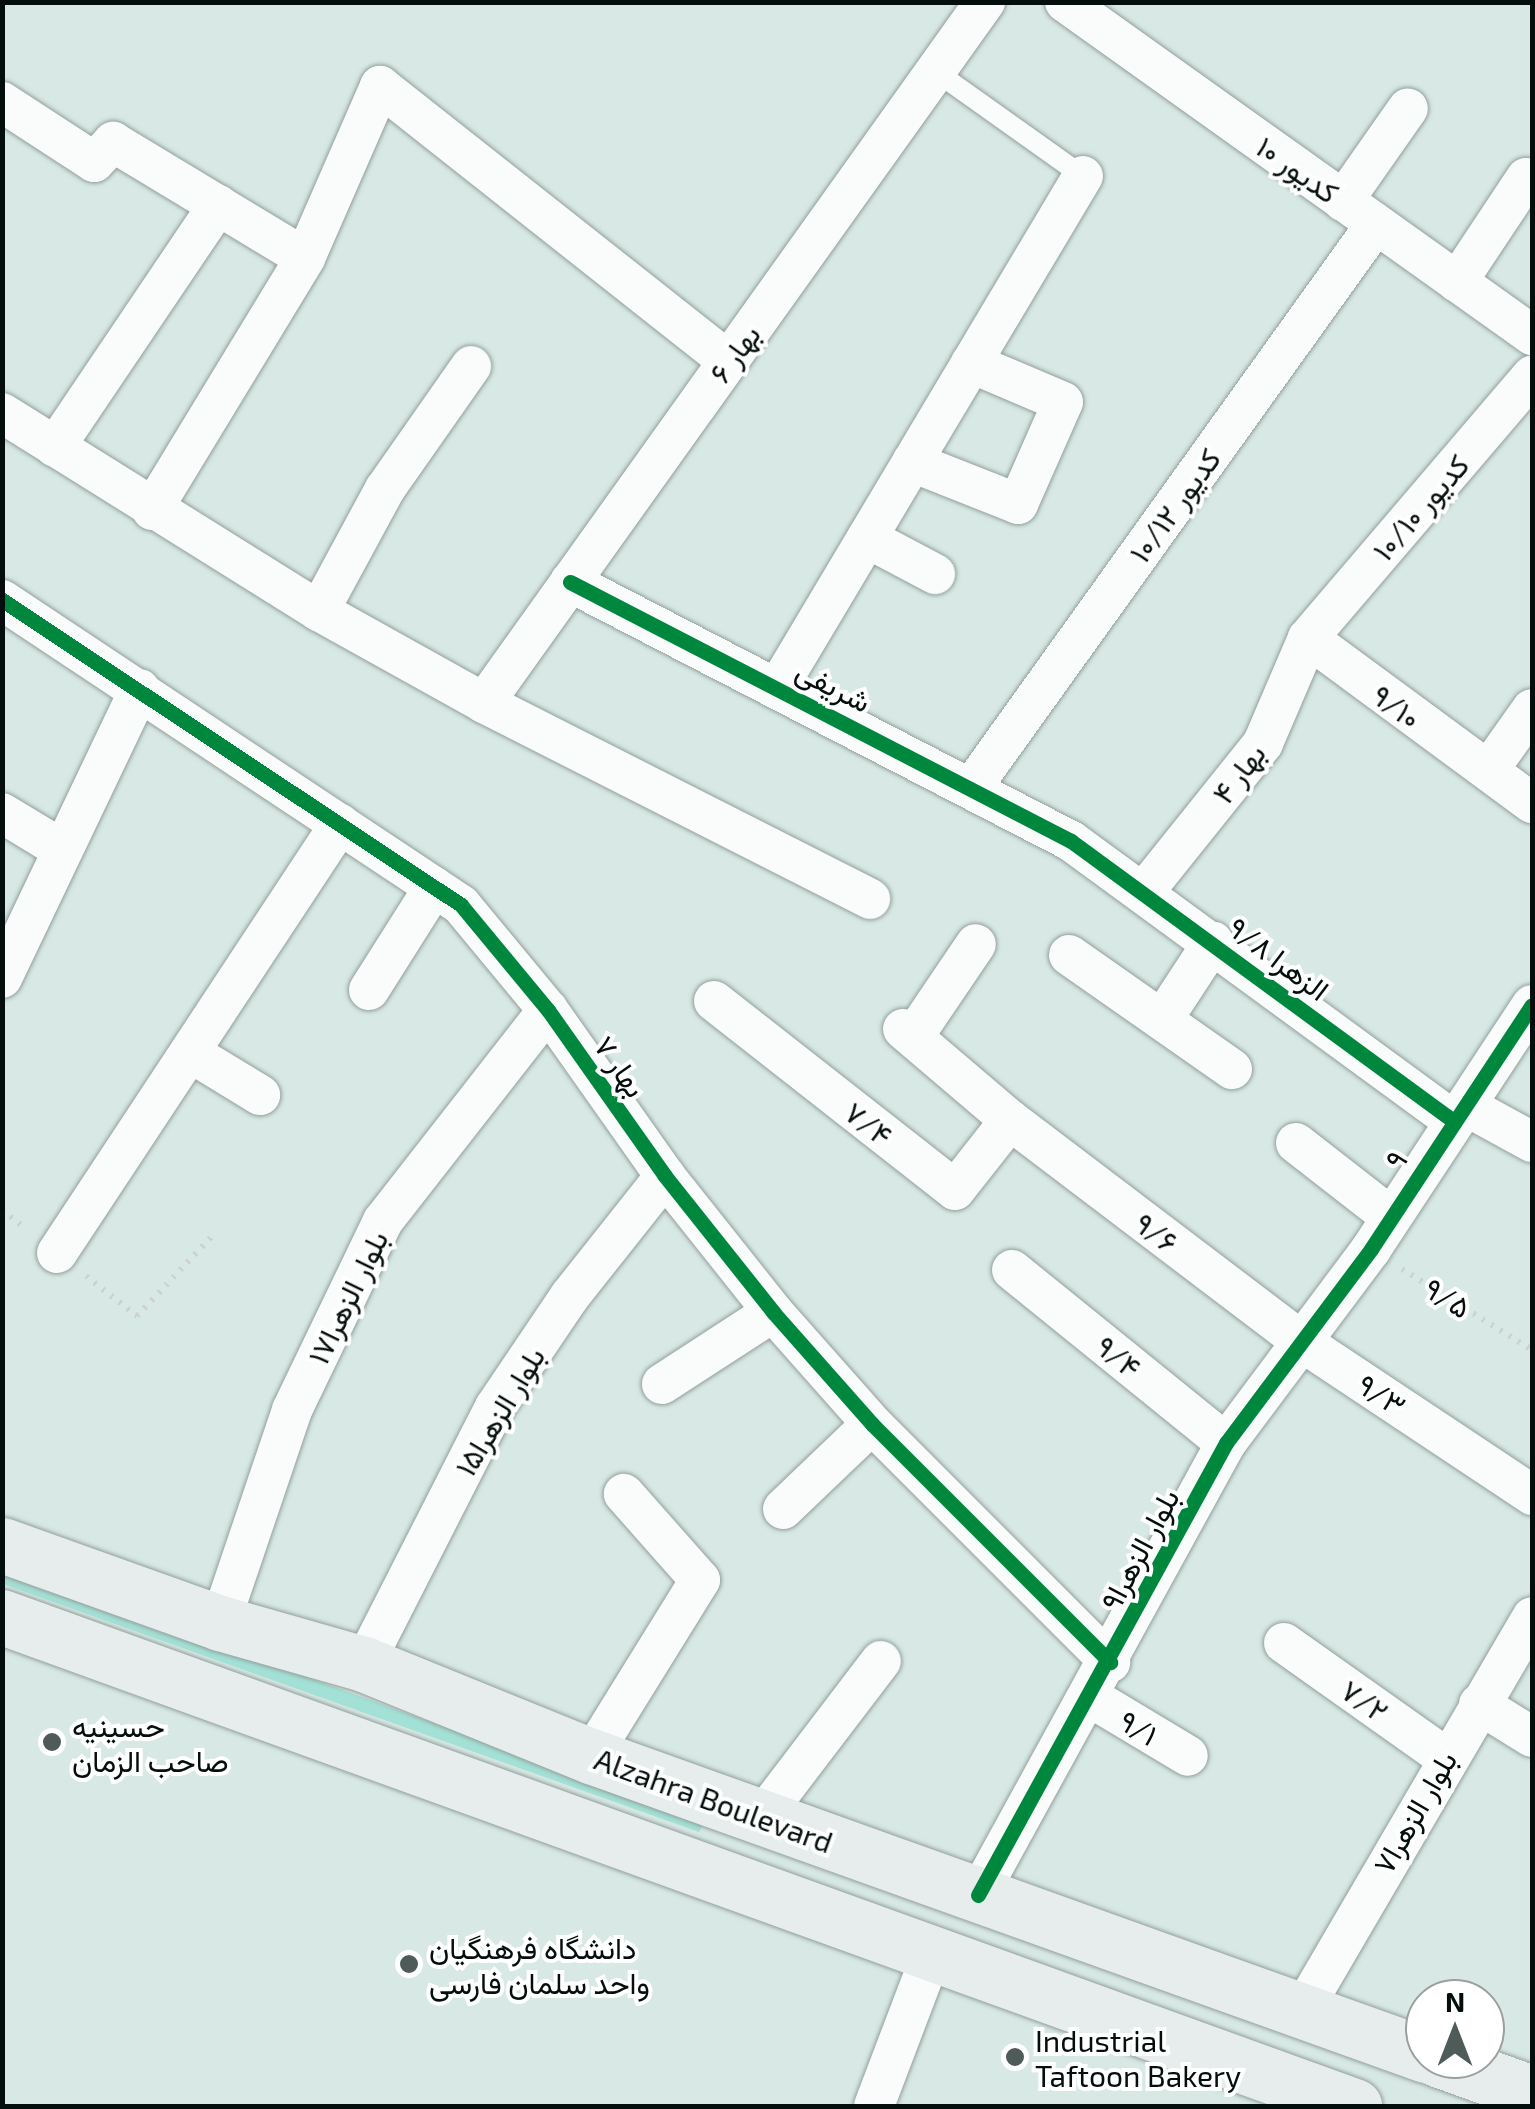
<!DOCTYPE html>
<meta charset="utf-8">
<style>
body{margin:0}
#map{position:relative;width:1535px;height:2109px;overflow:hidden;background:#d8e9e5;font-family:"Exo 2",Vazirmatn,sans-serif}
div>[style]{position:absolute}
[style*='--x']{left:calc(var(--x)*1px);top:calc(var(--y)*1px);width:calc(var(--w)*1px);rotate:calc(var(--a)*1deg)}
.green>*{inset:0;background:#a3e1d6}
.path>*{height:6px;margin-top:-3px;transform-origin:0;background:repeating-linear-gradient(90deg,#cdd2d1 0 2.5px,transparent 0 10.5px)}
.roads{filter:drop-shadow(0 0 2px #939f9c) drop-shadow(0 0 2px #939f9c)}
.service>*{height:20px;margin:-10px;padding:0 10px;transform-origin:10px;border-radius:10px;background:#f9fcfb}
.minor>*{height:40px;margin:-20px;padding:0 20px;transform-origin:20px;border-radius:20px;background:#f9fcfb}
.secondary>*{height:55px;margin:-27.5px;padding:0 27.5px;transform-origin:27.5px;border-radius:27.5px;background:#e7eded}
.cycleway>*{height:15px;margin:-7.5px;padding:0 7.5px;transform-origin:7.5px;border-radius:7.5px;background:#00873e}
.dots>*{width:28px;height:28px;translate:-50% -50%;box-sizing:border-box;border:5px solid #fff;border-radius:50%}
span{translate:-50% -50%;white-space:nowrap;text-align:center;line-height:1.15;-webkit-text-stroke:8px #fff;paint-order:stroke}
.street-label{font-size:30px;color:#040e0c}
.poi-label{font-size:30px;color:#040e0c}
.left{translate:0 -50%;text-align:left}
.frame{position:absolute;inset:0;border:5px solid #040e0c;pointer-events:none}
.north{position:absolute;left:1405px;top:1979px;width:100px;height:100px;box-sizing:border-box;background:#fff;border:2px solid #9b9f9e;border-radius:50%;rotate:0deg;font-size:28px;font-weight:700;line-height:40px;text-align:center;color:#040e0c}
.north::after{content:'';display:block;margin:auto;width:35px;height:45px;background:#4e5b58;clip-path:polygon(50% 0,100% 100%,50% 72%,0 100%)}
</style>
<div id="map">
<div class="green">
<div style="clip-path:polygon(2px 1566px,705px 1822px,699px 1832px,3px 1584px)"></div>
</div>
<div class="path">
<div style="--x:2;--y:1210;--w:29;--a:38"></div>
<div style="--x:1402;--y:1269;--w:153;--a:31.9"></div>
<div style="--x:86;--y:1276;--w:65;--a:38.1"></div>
<div style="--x:137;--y:1316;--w:114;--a:-46.8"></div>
</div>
<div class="roads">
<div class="service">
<div style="--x:935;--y:71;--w:181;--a:35.4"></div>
</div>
<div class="minor">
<div style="--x:1065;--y:2;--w:574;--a:35.49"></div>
<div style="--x:2;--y:102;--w:110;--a:33.1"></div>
<div style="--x:94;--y:162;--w:28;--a:-46"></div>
<div style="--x:113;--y:142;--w:224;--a:31.1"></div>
<div style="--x:1343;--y:201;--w:113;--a:-55"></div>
<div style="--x:1457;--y:282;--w:125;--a:-56.4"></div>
<div style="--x:2;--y:413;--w:374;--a:32"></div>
<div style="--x:319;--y:611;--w:189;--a:29.1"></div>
<div style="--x:484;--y:703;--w:433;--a:26.9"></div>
<div style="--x:55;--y:447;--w:292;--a:-56"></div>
<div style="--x:912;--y:462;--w:114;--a:21.6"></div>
<div style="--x:1018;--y:504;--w:111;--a:-66.2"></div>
<div style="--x:1063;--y:402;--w:100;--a:-157"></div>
<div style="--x:152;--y:510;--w:295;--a:-58.7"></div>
<div style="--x:305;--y:258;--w:188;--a:-66.4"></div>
<div style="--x:380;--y:86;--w:444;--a:38.3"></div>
<div style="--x:867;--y:538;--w:77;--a:27.9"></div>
<div style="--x:570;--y:582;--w:564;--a:27.34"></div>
<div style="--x:1071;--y:841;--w:474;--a:36.2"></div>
<div style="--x:2;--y:600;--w:551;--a:33.6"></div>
<div style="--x:461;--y:905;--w:136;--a:50.4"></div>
<div style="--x:548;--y:1010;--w:203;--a:54.8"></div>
<div style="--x:665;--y:1176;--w:174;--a:51.5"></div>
<div style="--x:773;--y:1312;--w:149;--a:48.5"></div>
<div style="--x:872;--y:1424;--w:337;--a:45"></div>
<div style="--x:319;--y:611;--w:139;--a:-61.6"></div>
<div style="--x:385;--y:489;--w:150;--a:-55"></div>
<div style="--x:1308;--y:638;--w:278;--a:36.4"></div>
<div style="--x:778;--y:687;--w:595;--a:-59.17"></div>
<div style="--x:484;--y:703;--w:862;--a:-54.45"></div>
<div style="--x:1490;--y:768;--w:72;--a:-54.6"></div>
<div style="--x:972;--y:787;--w:693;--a:-54.34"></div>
<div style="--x:2;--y:813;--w:71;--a:31.2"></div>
<div style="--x:1143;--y:893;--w:192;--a:-51.3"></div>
<div style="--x:1263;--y:743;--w:114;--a:-66.8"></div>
<div style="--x:1308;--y:638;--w:345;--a:-49.5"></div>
<div style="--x:1069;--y:955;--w:199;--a:35"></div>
<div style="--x:2;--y:978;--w:320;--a:-64.5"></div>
<div style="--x:369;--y:990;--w:122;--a:-57.7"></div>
<div style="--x:714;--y:1001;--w:306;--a:38.1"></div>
<div style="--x:955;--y:1190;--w:89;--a:-51.8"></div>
<div style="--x:1164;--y:1017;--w:90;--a:-56.8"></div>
<div style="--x:903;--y:1029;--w:140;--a:40.4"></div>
<div style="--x:1010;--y:1120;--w:370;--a:37.2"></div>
<div style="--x:1305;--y:1344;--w:273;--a:33.6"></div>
<div style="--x:913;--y:1037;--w:112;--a:-55.9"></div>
<div style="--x:191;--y:1053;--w:81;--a:31.3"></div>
<div style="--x:1468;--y:1107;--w:73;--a:28.7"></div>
<div style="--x:1296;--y:1143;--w:120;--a:37.9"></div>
<div style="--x:57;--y:1253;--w:514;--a:-56.59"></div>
<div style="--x:1012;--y:1270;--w:275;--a:39"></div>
<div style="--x:662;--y:1384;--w:132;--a:-33"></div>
<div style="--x:783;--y:1509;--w:123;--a:-43.7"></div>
<div style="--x:220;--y:1623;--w:225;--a:-71.3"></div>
<div style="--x:292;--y:1410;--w:210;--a:-64.3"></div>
<div style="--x:383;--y:1221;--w:268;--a:-52"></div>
<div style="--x:1284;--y:1643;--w:197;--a:35.3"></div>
<div style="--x:364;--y:1664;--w:288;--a:-63"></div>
<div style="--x:495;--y:1407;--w:134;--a:-56"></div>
<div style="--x:570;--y:1296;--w:153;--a:-51.6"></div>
<div style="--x:1090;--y:1697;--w:114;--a:31"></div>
<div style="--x:1479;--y:1704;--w:62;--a:31.9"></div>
<div style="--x:591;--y:1756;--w:207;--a:-58.2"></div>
<div style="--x:700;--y:1580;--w:115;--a:-131.5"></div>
<div style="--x:762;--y:1817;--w:196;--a:-52.7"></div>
<div style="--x:978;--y:1895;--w:516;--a:-61.25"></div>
<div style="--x:1226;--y:1443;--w:242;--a:-53.2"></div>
<div style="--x:1371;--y:1249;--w:292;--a:-56.6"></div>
<div style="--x:1302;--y:2011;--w:456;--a:-59.7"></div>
<div style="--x:874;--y:2106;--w:164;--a:-69.2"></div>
</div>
<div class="secondary">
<div style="--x:2;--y:1545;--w:232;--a:19.7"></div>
<div style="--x:220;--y:1623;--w:150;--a:15.9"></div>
<div style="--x:364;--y:1664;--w:245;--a:22.1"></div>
<div style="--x:591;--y:1756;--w:886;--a:19.72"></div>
<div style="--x:2;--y:1617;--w:1438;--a:19.88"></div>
<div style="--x:1437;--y:2059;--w:101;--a:19.7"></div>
</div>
</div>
<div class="cycleway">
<div style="--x:570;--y:582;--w:564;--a:27.34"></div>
<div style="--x:1071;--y:841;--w:474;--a:36.2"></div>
<div style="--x:2;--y:600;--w:551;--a:33.6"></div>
<div style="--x:461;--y:905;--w:136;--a:50.4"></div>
<div style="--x:548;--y:1010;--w:203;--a:54.8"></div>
<div style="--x:665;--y:1176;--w:174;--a:51.5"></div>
<div style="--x:773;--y:1312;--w:149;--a:48.5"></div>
<div style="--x:872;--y:1424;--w:337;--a:45"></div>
<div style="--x:978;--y:1895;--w:516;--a:-61.25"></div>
<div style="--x:1226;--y:1443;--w:242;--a:-53.2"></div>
<div style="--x:1371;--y:1249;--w:292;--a:-56.6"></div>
</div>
<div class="dots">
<div style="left:52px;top:1742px;background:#4e5b58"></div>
<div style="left:409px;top:1964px;background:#4e5b58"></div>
<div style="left:1015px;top:2057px;background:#4e5b58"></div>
</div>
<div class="street-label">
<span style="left:1298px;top:169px;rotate:35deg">کدیور ۱۰</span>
<span style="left:734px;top:353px;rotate:-54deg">بهار ۶</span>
<span style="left:1174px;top:505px;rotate:-54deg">کدیور ۱۰/۱۲</span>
<span style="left:1420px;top:507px;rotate:-49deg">کدیور ۱۰/۱۰</span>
<span style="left:834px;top:685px;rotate:27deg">شریفی</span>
<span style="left:1397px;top:706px;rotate:37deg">۹/۱۰</span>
<span style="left:1238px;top:773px;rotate:-53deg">بهار ۴</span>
<span style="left:1279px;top:958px;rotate:37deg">الزهرا ۹/۸</span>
<span style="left:621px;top:1066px;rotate:55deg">بهار ۷</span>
<span style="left:869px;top:1123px;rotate:38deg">۷/۴</span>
<span style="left:1395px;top:1159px;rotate:-57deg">۹</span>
<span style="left:1157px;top:1232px;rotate:37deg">۹/۶</span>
<span style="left:347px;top:1297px;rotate:-64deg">بلوار الزهرا۱۷</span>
<span style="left:1448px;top:1297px;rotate:32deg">۹/۵</span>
<span style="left:1119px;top:1356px;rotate:39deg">۹/۴</span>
<span style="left:1382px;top:1394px;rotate:33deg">۹/۳</span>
<span style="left:499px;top:1411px;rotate:-59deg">بلوار الزهرا۱۵</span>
<span style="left:1139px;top:1549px;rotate:-62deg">بلوار الزهرا۹</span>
<span style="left:1365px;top:1700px;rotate:35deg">۷/۲</span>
<span style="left:1139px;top:1727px;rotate:31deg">۹/۱</span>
<span style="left:714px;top:1800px;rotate:20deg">Alzahra Boulevard</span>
<span style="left:1414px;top:1812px;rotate:-60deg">بلوار الزهرا۷</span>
</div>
<div class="poi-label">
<span class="left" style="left:72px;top:1742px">حسینیه<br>صاحب الزمان</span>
<span class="left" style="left:429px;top:1964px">دانشگاه فرهنگیان<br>واحد سلمان فارسی</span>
<span class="left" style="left:1035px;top:2057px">Industrial<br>Taftoon Bakery</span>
</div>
<div class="frame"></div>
<div class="north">N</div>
</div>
